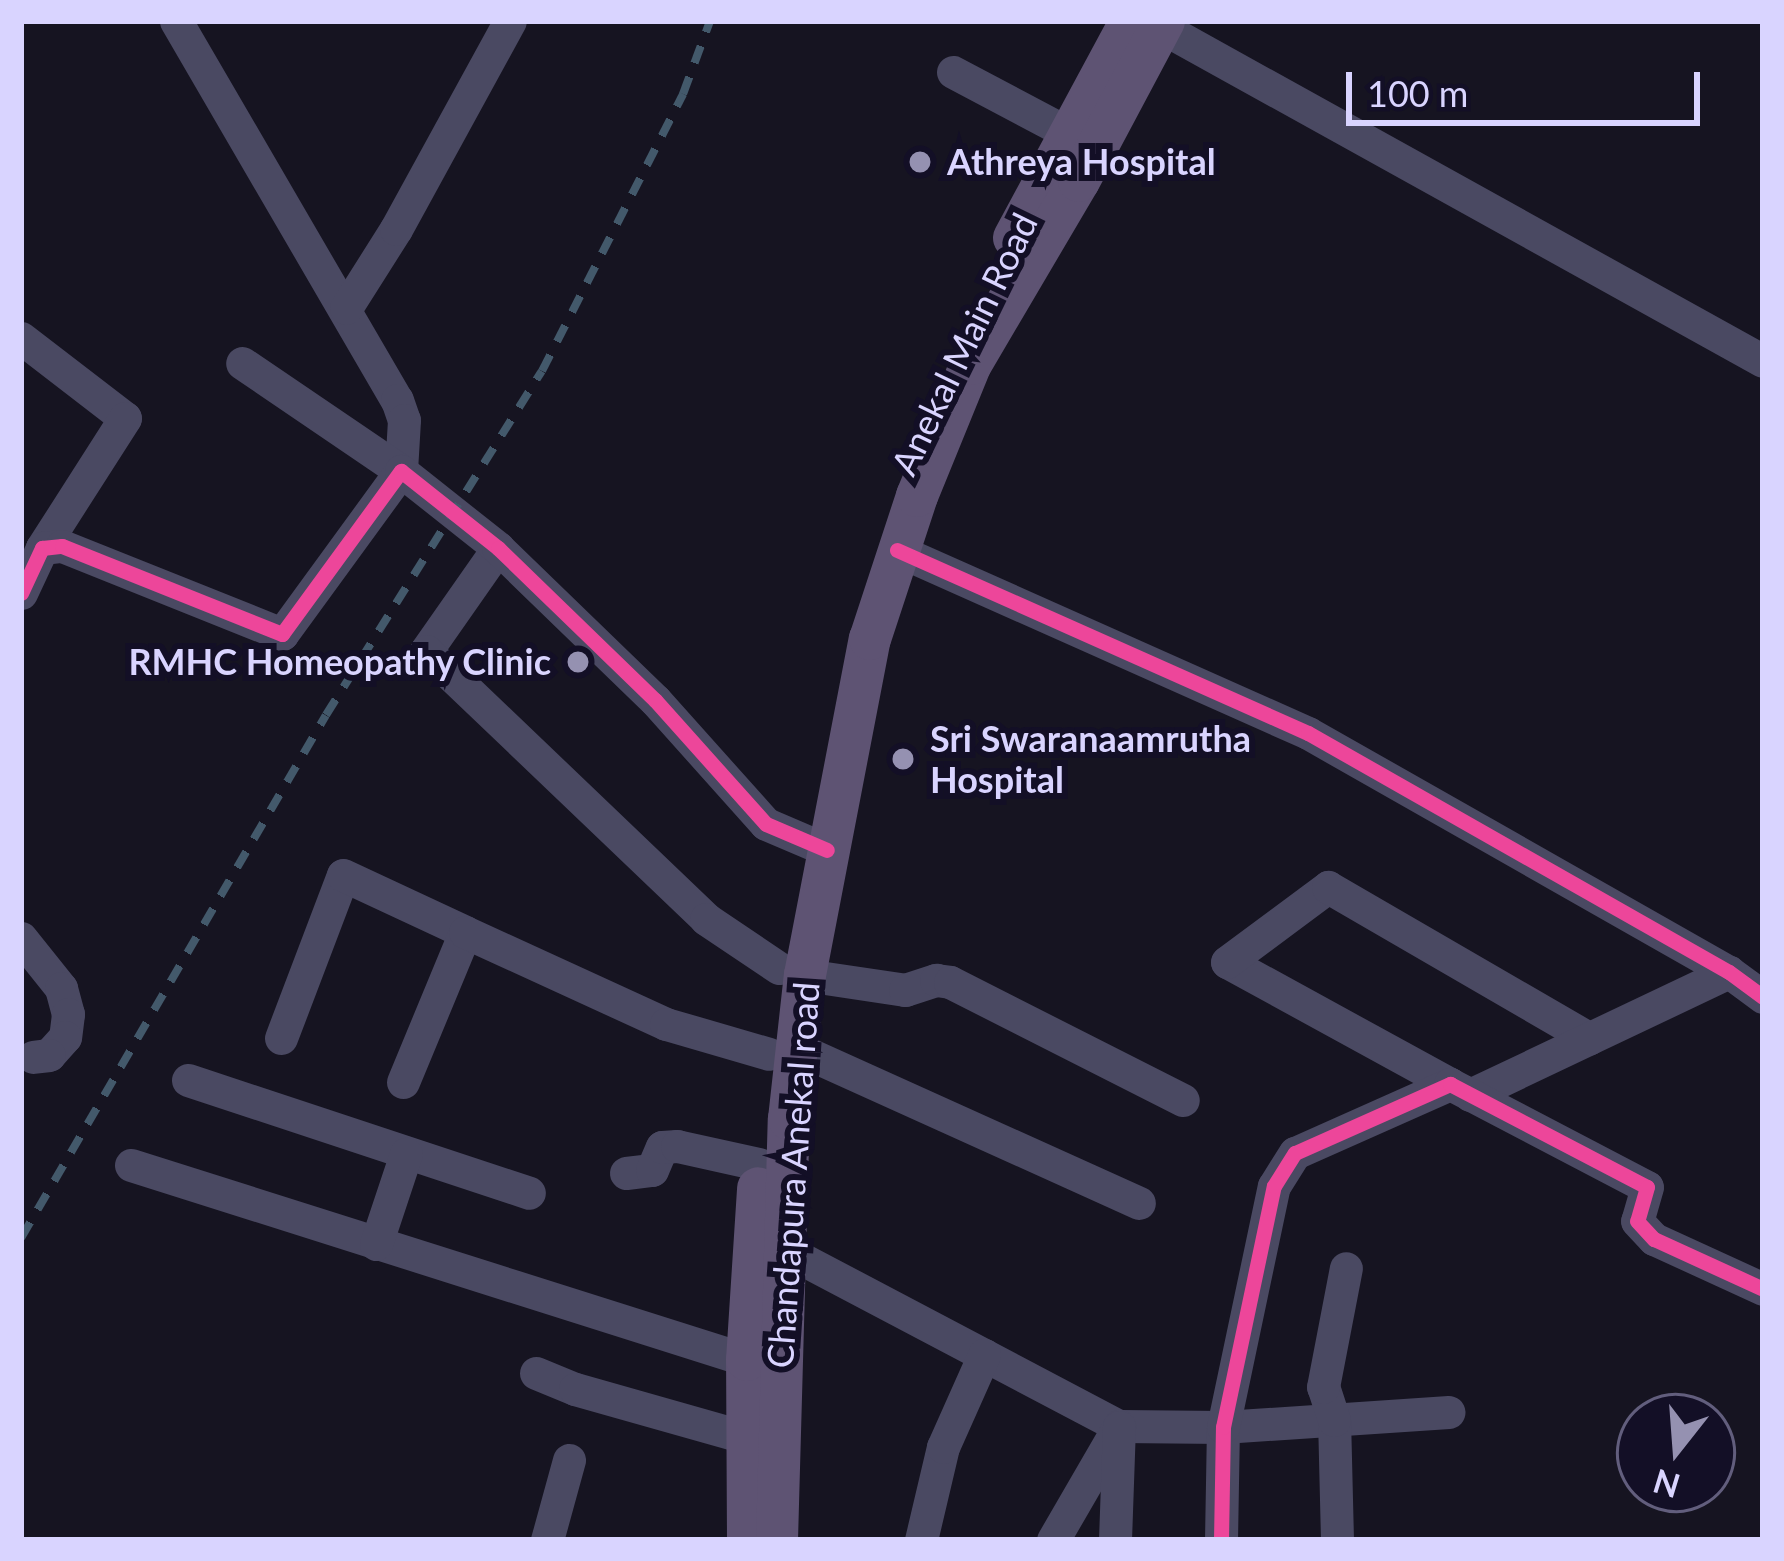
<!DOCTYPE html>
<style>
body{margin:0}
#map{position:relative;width:1784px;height:1561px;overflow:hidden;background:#161421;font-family:Lato,sans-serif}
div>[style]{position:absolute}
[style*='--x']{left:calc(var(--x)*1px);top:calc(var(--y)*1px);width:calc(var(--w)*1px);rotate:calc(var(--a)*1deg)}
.minor>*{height:33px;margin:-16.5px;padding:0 16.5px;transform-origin:16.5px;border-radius:16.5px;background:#4a4962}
.major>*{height:42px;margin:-21px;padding:0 21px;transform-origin:21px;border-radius:21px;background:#5e5373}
.rail>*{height:8px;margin-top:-4px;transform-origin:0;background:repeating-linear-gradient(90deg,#43596b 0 18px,transparent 0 33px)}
.cycleway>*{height:15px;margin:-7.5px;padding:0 7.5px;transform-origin:7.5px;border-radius:7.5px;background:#ed469a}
.dots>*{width:33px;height:33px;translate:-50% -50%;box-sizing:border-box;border:6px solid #130f26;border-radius:50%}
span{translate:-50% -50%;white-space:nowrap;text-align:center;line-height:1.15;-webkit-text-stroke:12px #130f26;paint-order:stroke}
.poi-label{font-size:36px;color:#d9d4ff;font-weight:700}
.left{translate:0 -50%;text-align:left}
.right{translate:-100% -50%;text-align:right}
.street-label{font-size:36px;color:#d9d4ff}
.frame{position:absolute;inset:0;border:24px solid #d9d4ff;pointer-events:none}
.north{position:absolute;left:1616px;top:1393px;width:120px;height:120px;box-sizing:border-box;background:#130f26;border:3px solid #625e7d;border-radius:50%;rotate:197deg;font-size:33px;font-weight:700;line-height:48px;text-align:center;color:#d9d4ff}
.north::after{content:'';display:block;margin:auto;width:42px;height:54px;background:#9591b1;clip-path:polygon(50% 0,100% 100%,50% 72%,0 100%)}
.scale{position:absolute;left:1346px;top:72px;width:354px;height:54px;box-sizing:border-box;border:6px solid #d9d4ff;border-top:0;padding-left:15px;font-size:36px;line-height:42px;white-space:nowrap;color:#d9d4ff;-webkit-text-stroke:9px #130f26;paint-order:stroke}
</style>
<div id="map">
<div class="minor">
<div style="--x:176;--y:21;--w:439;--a:59.8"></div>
<div style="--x:397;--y:400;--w:21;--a:71"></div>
<div style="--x:404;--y:420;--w:51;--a:93.4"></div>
<div style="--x:401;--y:471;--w:192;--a:-145.8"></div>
<div style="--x:1161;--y:27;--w:688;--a:29.02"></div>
<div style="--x:953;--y:72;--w:132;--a:27.9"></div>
<div style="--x:346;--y:308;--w:93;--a:-57.7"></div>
<div style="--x:396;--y:229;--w:237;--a:-61.3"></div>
<div style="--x:21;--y:338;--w:131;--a:37.6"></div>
<div style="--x:125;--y:418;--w:154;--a:122.6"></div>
<div style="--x:498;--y:548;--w:126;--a:125"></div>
<div style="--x:426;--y:651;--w:388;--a:43.7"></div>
<div style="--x:706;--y:919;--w:88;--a:33.9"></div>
<div style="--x:897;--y:550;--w:450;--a:24"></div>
<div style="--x:1308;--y:733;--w:484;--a:29.6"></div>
<div style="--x:1729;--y:972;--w:42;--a:36.3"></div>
<div style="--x:21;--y:593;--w:50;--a:-65"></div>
<div style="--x:42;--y:548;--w:20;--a:-6"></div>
<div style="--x:62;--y:546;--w:237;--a:21.8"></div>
<div style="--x:282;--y:634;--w:202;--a:-53.9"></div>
<div style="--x:401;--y:471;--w:124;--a:38.4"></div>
<div style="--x:498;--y:548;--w:219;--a:44.1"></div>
<div style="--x:655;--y:700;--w:166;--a:48.2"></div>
<div style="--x:766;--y:824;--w:66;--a:23.1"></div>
<div style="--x:21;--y:938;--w:64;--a:51.3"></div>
<div style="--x:61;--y:988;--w:27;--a:75"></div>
<div style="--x:68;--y:1014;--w:23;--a:97"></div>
<div style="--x:65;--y:1037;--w:24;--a:132"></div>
<div style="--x:49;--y:1055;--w:16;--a:173"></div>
<div style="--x:805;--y:975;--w:101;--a:8.5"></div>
<div style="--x:905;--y:990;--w:33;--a:-18"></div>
<div style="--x:936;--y:980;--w:14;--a:8"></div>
<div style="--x:950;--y:982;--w:261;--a:26.9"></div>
<div style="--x:281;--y:1038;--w:174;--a:-69.2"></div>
<div style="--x:343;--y:875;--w:135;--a:25"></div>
<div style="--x:798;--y:1049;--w:374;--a:24.3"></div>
<div style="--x:188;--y:1080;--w:359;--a:18.3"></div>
<div style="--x:403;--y:1082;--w:162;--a:-67.5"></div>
<div style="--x:465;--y:932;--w:221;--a:24.6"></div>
<div style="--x:666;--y:1024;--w:107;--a:16.2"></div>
<div style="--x:1450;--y:1084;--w:254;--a:-151.3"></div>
<div style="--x:1227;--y:962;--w:126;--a:-36.6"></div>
<div style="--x:1328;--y:887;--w:302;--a:30.1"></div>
<div style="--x:1470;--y:1095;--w:287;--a:-25.4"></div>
<div style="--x:131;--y:1165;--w:646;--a:17.57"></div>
<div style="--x:626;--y:1173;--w:26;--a:-7"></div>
<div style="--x:652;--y:1170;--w:25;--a:-67"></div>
<div style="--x:662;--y:1147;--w:15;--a:-4"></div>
<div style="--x:677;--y:1146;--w:84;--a:12.4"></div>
<div style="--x:376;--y:1244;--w:95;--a:-71.6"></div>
<div style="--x:783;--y:1249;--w:380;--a:27.8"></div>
<div style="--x:1119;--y:1426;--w:104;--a:0.6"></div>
<div style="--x:1223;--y:1427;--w:226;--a:-3.8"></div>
<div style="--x:536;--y:1373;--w:42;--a:22.3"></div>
<div style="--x:575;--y:1389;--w:203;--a:15.8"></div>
<div style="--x:547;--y:1540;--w:83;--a:-74.6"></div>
<div style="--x:921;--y:1540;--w:96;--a:-76.7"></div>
<div style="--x:943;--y:1447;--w:101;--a:-66"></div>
<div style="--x:1053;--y:1540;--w:132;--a:-59.9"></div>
<div style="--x:1115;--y:1540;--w:113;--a:-88"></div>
<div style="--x:1221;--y:1540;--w:113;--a:-89"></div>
<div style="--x:1223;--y:1427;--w:246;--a:-78.1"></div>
<div style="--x:1274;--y:1186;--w:39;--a:-58"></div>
<div style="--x:1295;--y:1153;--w:170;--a:-24"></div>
<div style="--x:1450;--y:1084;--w:222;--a:27.6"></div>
<div style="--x:1647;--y:1187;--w:35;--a:106"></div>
<div style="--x:1637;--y:1221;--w:25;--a:47"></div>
<div style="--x:1654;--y:1239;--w:120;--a:24.6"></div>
<div style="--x:1337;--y:1540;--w:120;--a:-91.4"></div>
<div style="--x:1334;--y:1420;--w:35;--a:-108"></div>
<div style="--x:1323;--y:1387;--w:121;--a:-79.1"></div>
</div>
<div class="major">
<div style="--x:1014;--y:238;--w:247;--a:-61.7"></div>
<div style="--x:748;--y:1540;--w:180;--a:-90.3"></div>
<div style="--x:747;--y:1360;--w:172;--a:-86.3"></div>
<div style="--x:777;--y:1540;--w:421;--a:-88.4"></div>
<div style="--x:789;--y:1119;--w:145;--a:-83.7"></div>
<div style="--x:805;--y:975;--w:342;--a:-79.1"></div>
<div style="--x:870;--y:639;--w:151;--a:-71.8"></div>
<div style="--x:917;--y:496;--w:143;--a:-67.8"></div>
<div style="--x:971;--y:364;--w:212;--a:-59.5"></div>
<div style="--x:1079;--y:181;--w:181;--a:-62"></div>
</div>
<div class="rail">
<div style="--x:21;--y:1238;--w:605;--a:-59.75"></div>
<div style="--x:326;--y:715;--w:406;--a:-57.9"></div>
<div style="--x:542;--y:371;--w:311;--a:-63"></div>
<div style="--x:683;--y:94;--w:78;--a:-69.7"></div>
</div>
<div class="cycleway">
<div style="--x:897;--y:550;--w:450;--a:24"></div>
<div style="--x:1308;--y:733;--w:484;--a:29.6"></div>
<div style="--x:1729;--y:972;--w:42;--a:36.3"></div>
<div style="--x:21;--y:593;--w:50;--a:-65"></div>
<div style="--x:42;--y:548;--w:20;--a:-6"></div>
<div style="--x:62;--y:546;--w:237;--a:21.8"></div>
<div style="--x:282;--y:634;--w:202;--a:-53.9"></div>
<div style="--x:401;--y:471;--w:124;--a:38.4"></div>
<div style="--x:498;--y:548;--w:219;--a:44.1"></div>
<div style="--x:655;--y:700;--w:166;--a:48.2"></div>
<div style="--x:766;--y:824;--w:66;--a:23.1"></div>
<div style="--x:1221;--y:1540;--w:113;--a:-89"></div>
<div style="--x:1223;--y:1427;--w:246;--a:-78.1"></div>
<div style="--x:1274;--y:1186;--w:39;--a:-58"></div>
<div style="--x:1295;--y:1153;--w:170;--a:-24"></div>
<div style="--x:1450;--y:1084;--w:222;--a:27.6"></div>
<div style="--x:1647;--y:1187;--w:35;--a:106"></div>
<div style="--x:1637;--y:1221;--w:25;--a:47"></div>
<div style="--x:1654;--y:1239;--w:120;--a:24.6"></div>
</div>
<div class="dots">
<div style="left:920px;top:162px;background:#9591b1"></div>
<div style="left:578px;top:662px;background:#9591b1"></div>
<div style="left:903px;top:759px;background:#9591b1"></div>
</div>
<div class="poi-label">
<span class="left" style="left:947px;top:162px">Athreya Hospital</span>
<span class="right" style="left:551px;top:662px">RMHC Homeopathy Clinic</span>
<span class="left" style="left:930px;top:759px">Sri Swaranaamrutha<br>Hospital</span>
</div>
<div class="street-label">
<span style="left:964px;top:344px;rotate:-64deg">Anekal Main Road</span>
<span style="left:793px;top:1175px;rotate:-86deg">Chandapura Anekal road</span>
</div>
<div class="frame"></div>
<div class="north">N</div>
<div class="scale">100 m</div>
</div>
